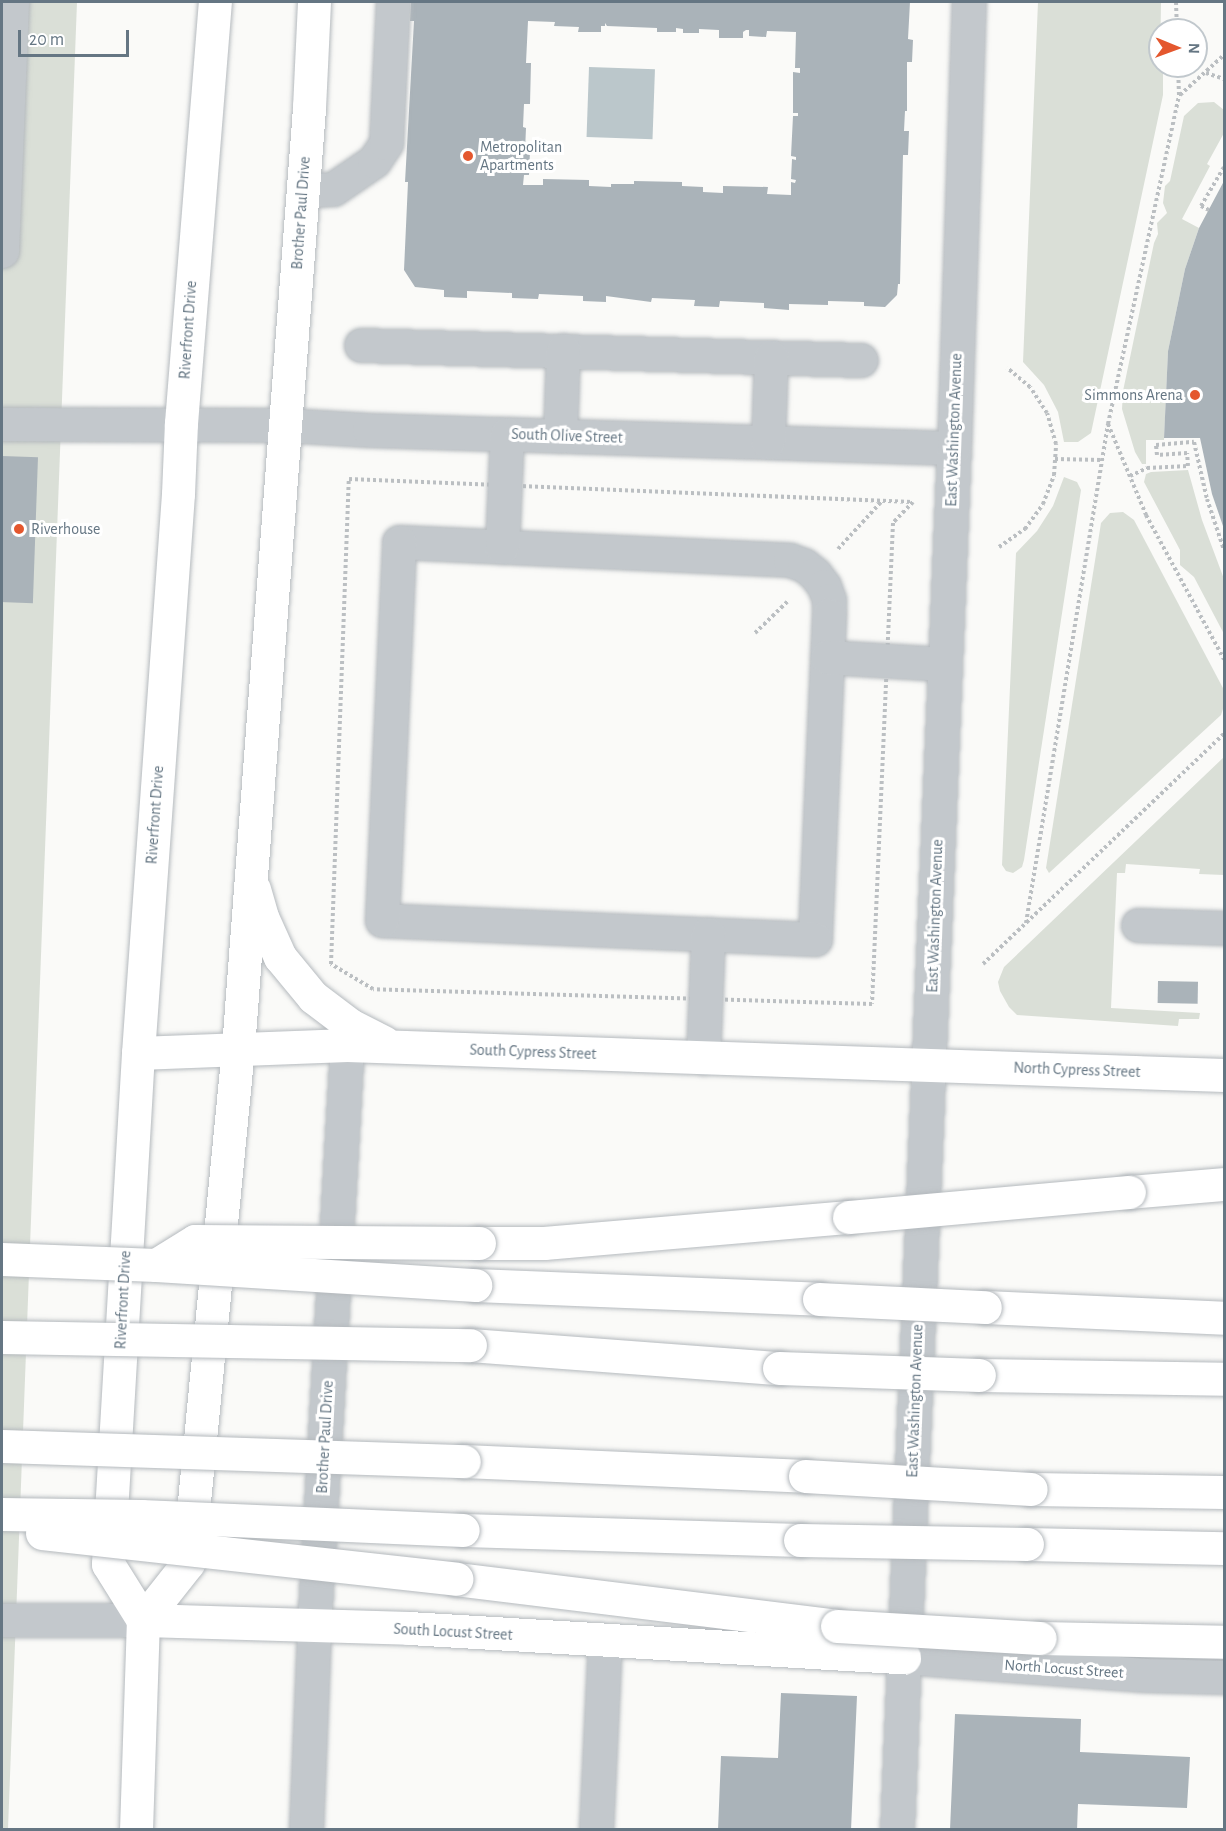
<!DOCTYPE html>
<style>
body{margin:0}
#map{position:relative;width:1226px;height:1831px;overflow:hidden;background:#fafaf8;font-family:"Alegreya Sans",sans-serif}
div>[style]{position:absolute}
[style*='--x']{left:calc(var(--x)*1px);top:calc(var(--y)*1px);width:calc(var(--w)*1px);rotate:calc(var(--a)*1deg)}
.green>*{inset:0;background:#dadfd7}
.water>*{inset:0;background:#bbc7cb;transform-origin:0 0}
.building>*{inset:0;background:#aab3b9;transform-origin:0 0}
.path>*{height:4px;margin-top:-2px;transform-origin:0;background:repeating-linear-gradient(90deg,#bbbfc2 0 3px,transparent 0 6px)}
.roads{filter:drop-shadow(0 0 2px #b5babe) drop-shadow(0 0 2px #b5babe)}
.minor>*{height:33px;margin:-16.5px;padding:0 16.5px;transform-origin:16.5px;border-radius:16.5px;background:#c3c8cc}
.major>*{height:33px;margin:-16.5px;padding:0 16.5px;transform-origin:16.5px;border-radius:16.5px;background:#fff}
.highway>*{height:33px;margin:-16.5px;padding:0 16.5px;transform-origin:16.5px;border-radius:16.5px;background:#fff}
.bridges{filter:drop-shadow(0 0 2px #b4b9bd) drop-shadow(0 0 2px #b4b9bd)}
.highway-bridge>*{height:33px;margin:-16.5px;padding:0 16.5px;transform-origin:16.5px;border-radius:16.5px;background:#fff}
.dots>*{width:16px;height:16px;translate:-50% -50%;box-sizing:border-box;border:3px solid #fff;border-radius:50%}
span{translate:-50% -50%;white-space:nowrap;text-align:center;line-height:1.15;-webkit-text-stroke:6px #fff;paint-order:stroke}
.poi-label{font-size:16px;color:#657683}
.left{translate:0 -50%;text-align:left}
.right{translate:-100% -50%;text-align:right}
.street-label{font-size:16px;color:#657683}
.frame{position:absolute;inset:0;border:3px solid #657683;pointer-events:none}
.north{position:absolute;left:1148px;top:18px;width:60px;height:60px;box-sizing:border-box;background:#fff;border:2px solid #c1c8cd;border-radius:50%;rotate:91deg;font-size:16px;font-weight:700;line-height:24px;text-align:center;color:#657683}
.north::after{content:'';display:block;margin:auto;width:21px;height:27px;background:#e4572e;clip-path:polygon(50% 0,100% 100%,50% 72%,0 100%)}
.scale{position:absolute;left:18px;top:30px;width:111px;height:27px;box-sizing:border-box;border:3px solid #657683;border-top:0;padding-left:8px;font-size:18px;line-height:21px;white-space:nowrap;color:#657683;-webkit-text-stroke:4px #fff;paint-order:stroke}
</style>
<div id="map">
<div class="green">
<div style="clip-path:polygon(2px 2px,77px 2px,8px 1829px,2px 1830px)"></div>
<div style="clip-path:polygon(1038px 2px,1161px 2px,1160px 66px,1163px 66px,1163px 95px,1091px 433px,1078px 442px,1064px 442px,1058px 412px,1044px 385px,1023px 362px)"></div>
<div style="clip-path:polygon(1214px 102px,1224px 110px,1224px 133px,1207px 164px,1210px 166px,1182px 219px,1199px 228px,1185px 269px,1168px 351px,1164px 440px,1146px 440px,1146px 464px,1142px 464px,1135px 452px,1122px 409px,1123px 391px,1154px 243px,1158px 234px,1157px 223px,1167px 213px,1163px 203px,1165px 186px,1170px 181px,1184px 116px,1198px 103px)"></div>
<div style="clip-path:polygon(1188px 470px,1202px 520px,1224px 579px,1224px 634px,1194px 577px,1180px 565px,1180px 550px,1144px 482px,1146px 474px,1151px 472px)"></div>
<div style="clip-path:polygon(1064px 477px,1077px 482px,1081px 490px,1024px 860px,1022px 867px,1013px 873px,1006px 871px,1002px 865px,1016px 553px,1037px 531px,1053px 506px)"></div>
<div style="clip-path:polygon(1123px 512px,1134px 520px,1224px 690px,1224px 706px,1221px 715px,1049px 873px,1046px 868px,1101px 523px,1110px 513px)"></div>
<div style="clip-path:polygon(1224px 757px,1224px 875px,1199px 874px,1200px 869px,1126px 864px,1125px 873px,1117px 873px,1111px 1008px,1200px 1013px,1199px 1019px,1179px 1019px,1178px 1026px,1017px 1015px,1009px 1007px,1000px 991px,998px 982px,1004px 967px)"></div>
</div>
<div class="water">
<div style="left:589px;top:67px;width:66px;height:70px;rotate:2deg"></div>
</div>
<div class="building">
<div style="clip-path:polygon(evenodd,411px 2px,910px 2px,908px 39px,913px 40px,912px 62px,907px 62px,907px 111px,905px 111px,904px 131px,909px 131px,908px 155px,903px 155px,900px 284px,898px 284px,897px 295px,885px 307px,864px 306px,864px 302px,828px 301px,828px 305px,789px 304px,789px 310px,764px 308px,764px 303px,720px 301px,719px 307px,694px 306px,695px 300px,652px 298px,651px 302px,606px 296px,606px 302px,583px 301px,583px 296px,539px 294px,538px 299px,512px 298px,512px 293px,467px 291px,467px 298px,444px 297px,444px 290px,415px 287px,404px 270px,408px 182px,405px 182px,414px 21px,410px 21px,411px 2px,528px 21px,555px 22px,554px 26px,579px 27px,578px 32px,601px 32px,601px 26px,605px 26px,605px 23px,607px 26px,657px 28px,657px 32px,676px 32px,676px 28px,683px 29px,683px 33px,699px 33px,699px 29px,719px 30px,719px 38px,743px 38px,743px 32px,746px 30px,749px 30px,749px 36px,766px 37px,767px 31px,796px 32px,795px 68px,800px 68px,800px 73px,793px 72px,793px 113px,798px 113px,798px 116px,793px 116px,791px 156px,796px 157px,796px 160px,792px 159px,791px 179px,796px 180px,795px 183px,791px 182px,791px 195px,767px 194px,768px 187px,723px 186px,723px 193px,703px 192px,703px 187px,682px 186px,682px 182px,634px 181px,634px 184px,611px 184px,611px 187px,589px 186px,589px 180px,543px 179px,543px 185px,523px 185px,524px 175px,529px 175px,530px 151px,525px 151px,526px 128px,523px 127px,524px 104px,530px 104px,531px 63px,526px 63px,528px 21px)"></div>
<div style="clip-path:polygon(1224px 181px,1224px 529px,1212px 494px,1200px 438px,1164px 438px,1168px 351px,1185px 269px,1199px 228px)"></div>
<div style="left:2px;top:456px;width:36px;height:146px;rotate:2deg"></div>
<div style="left:1158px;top:981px;width:40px;height:22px;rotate:1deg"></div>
<div style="clip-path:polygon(781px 1693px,857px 1696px,851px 1830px,718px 1830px,721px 1756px,778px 1758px)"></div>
<div style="clip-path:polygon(955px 1714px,1081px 1719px,1080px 1752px,1190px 1757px,1187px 1808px,1078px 1804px,1077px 1830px,950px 1830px)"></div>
</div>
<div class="path">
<div style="--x:1176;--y:2;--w:28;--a:88"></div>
<div style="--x:1206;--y:73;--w:19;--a:18"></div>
<div style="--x:1180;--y:95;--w:59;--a:-42.3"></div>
<div style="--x:1209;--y:210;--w:9;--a:-153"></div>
<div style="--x:1201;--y:206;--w:45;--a:-59.5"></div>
<div style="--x:1108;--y:424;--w:99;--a:67.3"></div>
<div style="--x:1146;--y:515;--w:164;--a:61.6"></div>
<div style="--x:1055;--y:459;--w:47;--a:1.2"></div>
<div style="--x:1130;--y:476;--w:19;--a:-25"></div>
<div style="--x:1147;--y:468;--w:41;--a:-2.8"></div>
<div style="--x:1188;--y:466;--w:13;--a:-94"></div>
<div style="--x:1187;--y:453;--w:30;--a:176"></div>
<div style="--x:1157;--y:455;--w:10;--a:-96"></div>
<div style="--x:1156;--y:445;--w:38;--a:-5"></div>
<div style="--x:1194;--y:442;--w:58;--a:77.2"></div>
<div style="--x:1207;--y:499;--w:54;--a:71.6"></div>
<div style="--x:349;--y:479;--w:564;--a:2.34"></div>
<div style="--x:913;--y:502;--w:29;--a:134"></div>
<div style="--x:893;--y:523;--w:481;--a:92.5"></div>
<div style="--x:872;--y:1004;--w:499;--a:-178.3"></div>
<div style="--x:373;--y:989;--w:49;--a:-149.2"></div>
<div style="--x:331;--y:964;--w:485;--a:-87.9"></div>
<div style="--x:999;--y:547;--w:32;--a:-35"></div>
<div style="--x:1025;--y:529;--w:31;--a:-54"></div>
<div style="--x:1043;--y:504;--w:31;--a:-69"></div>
<div style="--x:1054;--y:475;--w:31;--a:-86"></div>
<div style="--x:1056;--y:444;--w:32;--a:-106"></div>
<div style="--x:1047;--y:413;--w:31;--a:-123"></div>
<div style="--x:1030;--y:387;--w:30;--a:-140"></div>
<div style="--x:838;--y:549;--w:65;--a:-47.5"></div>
<div style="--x:755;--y:633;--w:47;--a:-44.1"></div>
<div style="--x:1026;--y:923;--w:506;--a:-80.67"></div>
<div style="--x:1108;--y:424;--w:337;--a:-77.8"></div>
<div style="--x:1179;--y:95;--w:29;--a:-92"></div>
<div style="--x:983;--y:964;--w:333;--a:-43.7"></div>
</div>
<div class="roads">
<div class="minor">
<div style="--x:303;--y:191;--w:30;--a:-4"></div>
<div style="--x:333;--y:189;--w:50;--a:-34.3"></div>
<div style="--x:374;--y:161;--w:22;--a:-56"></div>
<div style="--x:386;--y:143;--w:141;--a:-87.2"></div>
<div style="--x:2;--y:251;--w:249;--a:-87.7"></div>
<div style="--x:361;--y:345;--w:500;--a:1.72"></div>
<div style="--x:2;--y:424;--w:283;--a:0.2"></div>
<div style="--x:285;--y:425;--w:84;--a:3.4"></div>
<div style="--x:369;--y:430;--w:585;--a:1.76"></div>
<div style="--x:560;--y:436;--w:86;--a:-88"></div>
<div style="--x:768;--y:442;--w:85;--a:-88"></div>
<div style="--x:399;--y:542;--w:391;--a:2.6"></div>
<div style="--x:790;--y:560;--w:15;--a:20"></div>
<div style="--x:804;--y:565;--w:14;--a:39"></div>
<div style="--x:815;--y:574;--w:15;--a:53"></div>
<div style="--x:824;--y:586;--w:15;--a:70"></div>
<div style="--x:829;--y:600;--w:15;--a:90"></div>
<div style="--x:829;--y:615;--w:324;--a:92.5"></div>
<div style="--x:815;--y:939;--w:433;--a:-177.5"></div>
<div style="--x:382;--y:920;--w:378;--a:-87.4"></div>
<div style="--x:502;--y:547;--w:113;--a:-87.5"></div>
<div style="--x:827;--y:657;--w:117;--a:3.4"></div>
<div style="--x:1138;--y:925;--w:86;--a:2"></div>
<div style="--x:703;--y:1058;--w:124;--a:-87.7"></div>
<div style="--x:2;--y:1620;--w:141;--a:0"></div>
<div style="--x:904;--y:1657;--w:241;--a:4.3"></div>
<div style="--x:1144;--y:1675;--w:80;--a:1.4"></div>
<div style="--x:306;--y:1830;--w:203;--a:-87.7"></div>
<div style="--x:314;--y:1627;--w:583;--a:-86.75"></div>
<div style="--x:596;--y:1830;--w:189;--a:-87.3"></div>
<div style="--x:897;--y:1830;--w:1383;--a:-87.64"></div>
<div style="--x:954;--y:448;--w:446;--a:-88.1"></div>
</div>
<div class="major">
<div style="--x:254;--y:889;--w:29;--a:74"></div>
<div style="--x:262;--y:917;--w:44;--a:65.8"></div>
<div style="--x:280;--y:957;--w:52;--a:50.5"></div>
<div style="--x:313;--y:997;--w:46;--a:37.1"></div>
<div style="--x:350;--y:1025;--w:38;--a:27"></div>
<div style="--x:138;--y:1053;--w:209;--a:-2.2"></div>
<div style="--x:347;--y:1045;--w:878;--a:1.96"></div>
<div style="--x:143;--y:1620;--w:73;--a:-51.7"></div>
<div style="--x:188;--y:1563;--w:517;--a:-84.45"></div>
<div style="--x:238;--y:1048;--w:943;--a:-85.68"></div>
<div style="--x:309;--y:108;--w:106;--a:-87.3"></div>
<div style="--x:143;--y:1620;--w:266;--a:1.7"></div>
<div style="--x:409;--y:1628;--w:496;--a:3.4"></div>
<div style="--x:136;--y:1830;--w:210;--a:-88.1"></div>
<div style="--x:143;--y:1620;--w:66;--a:-122"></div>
<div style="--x:108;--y:1564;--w:512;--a:-86.64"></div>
<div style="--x:138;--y:1053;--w:560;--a:-85.91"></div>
<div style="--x:178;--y:494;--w:71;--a:-87.6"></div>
<div style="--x:181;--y:423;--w:422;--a:-85.4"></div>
</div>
<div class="highway">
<div style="--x:1129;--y:1192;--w:95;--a:-4.8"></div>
<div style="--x:479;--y:1243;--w:65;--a:0"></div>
<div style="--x:544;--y:1243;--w:306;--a:-4.9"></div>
<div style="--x:475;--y:1285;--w:344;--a:2.3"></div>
<div style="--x:985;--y:1307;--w:239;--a:2.6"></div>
<div style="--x:470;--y:1345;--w:310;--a:4.3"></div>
<div style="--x:979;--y:1375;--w:245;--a:0.9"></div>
<div style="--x:464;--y:1461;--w:341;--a:2.5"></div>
<div style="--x:1031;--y:1489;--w:193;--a:0.9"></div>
<div style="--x:463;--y:1530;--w:337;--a:1.7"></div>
<div style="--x:1027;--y:1544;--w:197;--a:1.2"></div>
<div style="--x:456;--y:1579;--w:384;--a:7"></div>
<div style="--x:1040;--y:1638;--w:184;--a:1.2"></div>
</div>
</div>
<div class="bridges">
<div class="highway-bridge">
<div style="--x:849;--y:1217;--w:281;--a:-5.1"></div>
<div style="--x:2;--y:1259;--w:154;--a:2.2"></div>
<div style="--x:156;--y:1265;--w:320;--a:3.6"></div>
<div style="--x:156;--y:1265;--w:46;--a:-31.6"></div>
<div style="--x:195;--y:1241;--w:284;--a:0.4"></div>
<div style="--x:819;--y:1299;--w:166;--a:2.8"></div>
<div style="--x:2;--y:1337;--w:468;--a:1"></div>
<div style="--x:779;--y:1368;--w:200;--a:2"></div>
<div style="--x:2;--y:1446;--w:462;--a:1.9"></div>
<div style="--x:805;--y:1476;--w:226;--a:3.3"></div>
<div style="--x:2;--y:1514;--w:139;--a:0.8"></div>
<div style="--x:141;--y:1516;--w:322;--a:2.5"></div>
<div style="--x:42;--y:1533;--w:417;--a:6.3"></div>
<div style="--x:800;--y:1540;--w:227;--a:1"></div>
<div style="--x:837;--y:1626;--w:203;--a:3.4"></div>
</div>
</div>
<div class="dots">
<div style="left:468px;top:156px;background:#e4572e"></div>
<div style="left:1195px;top:395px;background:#e4572e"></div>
<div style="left:19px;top:529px;background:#e4572e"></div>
</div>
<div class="poi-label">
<span class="left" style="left:480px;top:156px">Metropolitan<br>Apartments</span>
<span class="right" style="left:1183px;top:395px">Simmons Arena</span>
<span class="left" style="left:31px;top:529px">Riverhouse</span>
</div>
<div class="street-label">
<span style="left:301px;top:213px;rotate:-86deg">Brother Paul Drive</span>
<span style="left:188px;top:330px;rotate:-86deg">Riverfront Drive</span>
<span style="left:954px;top:430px;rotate:-88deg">East Washington Avenue</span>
<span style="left:567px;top:436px;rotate:2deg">South Olive Street</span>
<span style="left:155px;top:815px;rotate:-86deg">Riverfront Drive</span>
<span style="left:935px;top:916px;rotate:-88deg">East Washington Avenue</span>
<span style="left:533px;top:1052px;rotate:2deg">South Cypress Street</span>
<span style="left:1077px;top:1070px;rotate:2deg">North Cypress Street</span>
<span style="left:123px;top:1300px;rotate:-87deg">Riverfront Drive</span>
<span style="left:915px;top:1401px;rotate:-88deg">East Washington Avenue</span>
<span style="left:325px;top:1437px;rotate:-87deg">Brother Paul Drive</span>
<span style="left:453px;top:1632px;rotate:3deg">South Locust Street</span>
<span style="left:1064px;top:1669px;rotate:4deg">North Locust Street</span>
</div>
<div class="frame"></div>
<div class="north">N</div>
<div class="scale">20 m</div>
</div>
